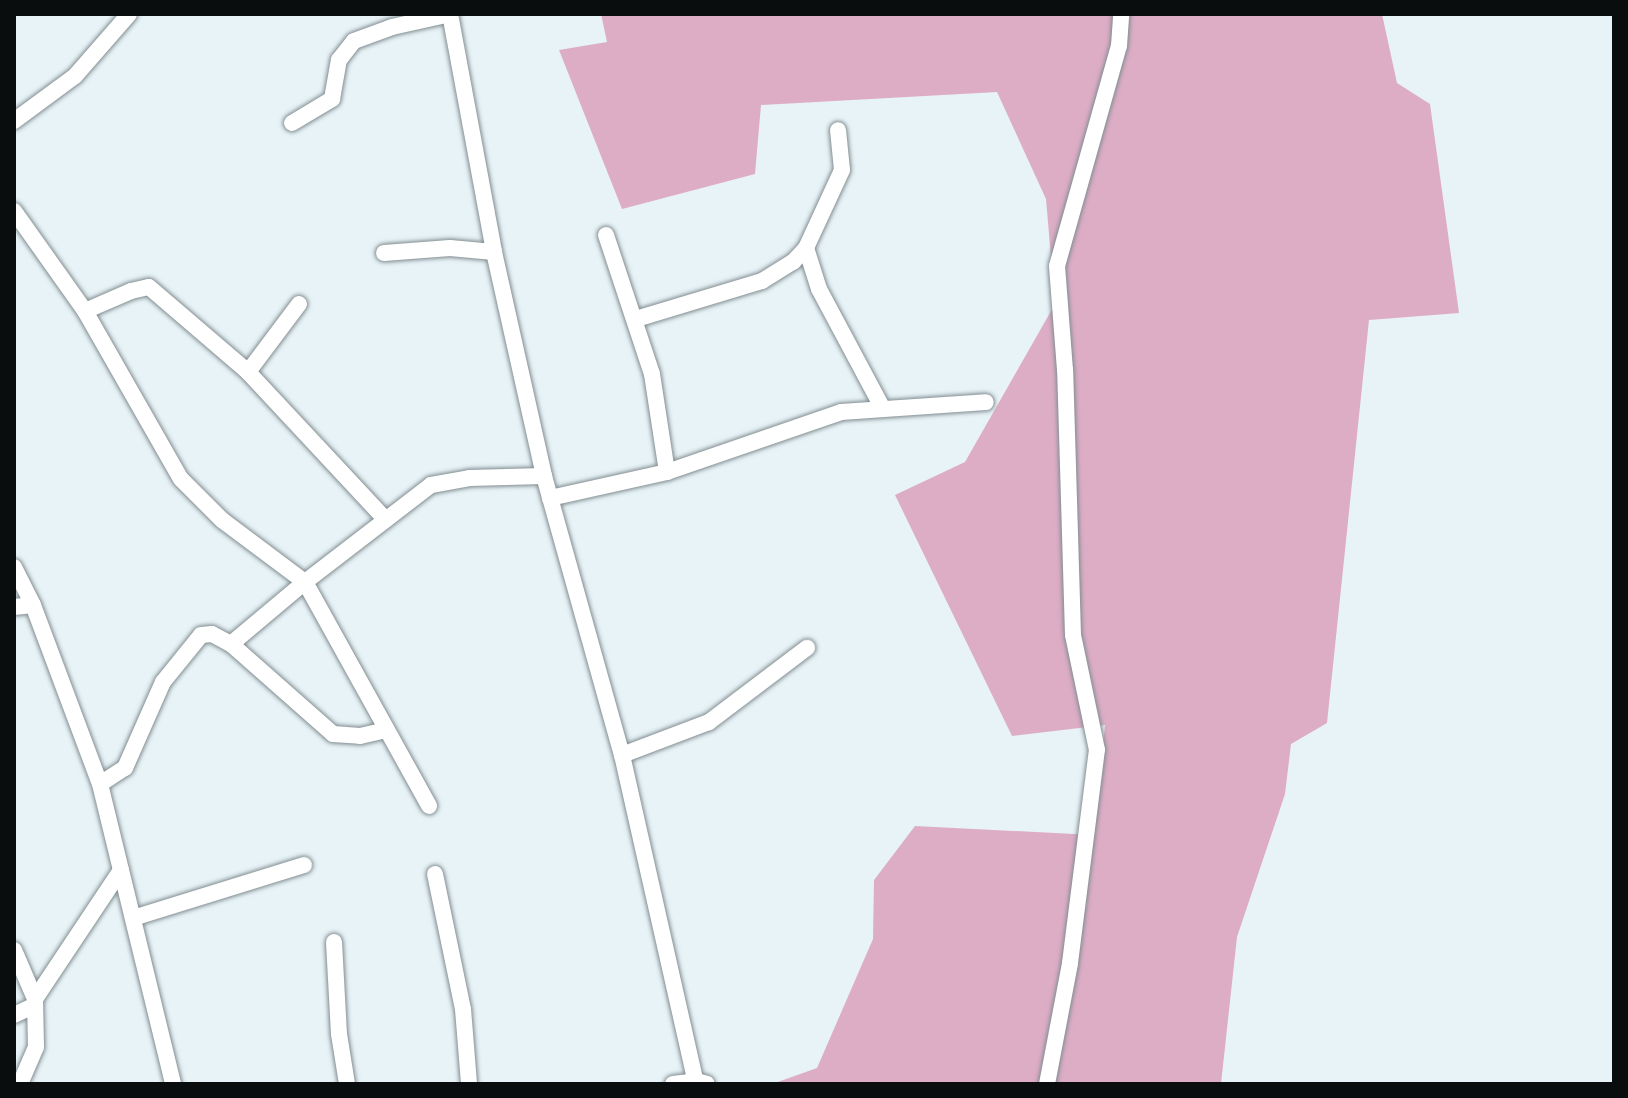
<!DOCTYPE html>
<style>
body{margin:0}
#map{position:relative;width:1628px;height:1098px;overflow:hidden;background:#e7f3f7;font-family:"Fira Sans",sans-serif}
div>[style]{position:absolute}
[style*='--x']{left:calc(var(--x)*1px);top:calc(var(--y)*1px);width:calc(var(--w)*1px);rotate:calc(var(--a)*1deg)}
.green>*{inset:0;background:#ddadc6}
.roads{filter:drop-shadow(0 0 2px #828d91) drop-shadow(0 0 2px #828d91)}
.minor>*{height:16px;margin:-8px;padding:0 8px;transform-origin:8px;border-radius:8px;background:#fff}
span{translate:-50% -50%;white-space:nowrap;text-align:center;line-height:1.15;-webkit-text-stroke:8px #fff;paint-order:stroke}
.frame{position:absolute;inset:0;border:16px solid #090d0e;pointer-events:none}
</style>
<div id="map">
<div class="green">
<div style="clip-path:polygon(601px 14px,1382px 14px,1397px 83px,1430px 104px,1459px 313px,1369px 320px,1327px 723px,1291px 744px,1285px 794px,1237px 937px,1221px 1084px,772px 1084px,817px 1068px,873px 939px,874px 880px,915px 826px,1094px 835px,1105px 725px,1012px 736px,895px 495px,965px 462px,1055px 304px,1046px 199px,997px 92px,761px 105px,755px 174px,622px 209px,559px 50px,607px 42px)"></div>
</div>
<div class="roads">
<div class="minor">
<div style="--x:450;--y:14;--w:242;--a:79.5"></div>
<div style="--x:494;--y:252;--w:230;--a:77.4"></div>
<div style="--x:544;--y:476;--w:290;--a:74.4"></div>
<div style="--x:622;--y:755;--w:337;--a:77.3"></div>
<div style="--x:14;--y:121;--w:76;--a:-36.4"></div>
<div style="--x:75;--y:76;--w:82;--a:-48.9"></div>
<div style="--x:292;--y:123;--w:47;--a:-31"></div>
<div style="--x:332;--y:99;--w:40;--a:-80"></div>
<div style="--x:339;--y:60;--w:24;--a:-52"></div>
<div style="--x:354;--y:41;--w:40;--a:-20.2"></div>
<div style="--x:392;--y:27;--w:59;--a:-12.6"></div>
<div style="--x:14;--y:211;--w:123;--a:54.6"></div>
<div style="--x:85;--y:311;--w:193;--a:60.3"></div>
<div style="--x:181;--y:479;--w:58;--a:45"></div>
<div style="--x:222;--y:520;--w:104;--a:36.8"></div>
<div style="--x:305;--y:582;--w:256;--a:61"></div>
<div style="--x:606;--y:235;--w:146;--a:71.7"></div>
<div style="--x:652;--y:374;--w:99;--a:81.3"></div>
<div style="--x:806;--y:248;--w:43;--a:72.4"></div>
<div style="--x:819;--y:289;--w:134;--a:61.9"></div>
<div style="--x:384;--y:253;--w:66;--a:-4.3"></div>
<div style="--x:450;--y:248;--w:44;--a:5.2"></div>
<div style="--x:85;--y:311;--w:50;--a:-23.5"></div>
<div style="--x:131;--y:291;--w:18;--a:-13"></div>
<div style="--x:149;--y:287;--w:130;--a:40.6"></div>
<div style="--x:248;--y:372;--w:202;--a:47"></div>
<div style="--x:636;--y:319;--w:132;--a:-16.8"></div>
<div style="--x:762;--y:281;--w:36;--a:-32"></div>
<div style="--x:793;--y:262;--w:19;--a:-47"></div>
<div style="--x:806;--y:248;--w:86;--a:-65.2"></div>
<div style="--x:842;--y:170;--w:40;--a:-95.7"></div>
<div style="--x:248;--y:372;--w:85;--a:-53.1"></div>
<div style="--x:550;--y:498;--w:120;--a:-12.5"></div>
<div style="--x:667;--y:472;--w:184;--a:-19"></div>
<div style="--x:841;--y:412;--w:145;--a:-3.9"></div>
<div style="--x:14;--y:567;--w:42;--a:63.4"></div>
<div style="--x:33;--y:605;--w:191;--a:69.5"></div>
<div style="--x:100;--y:784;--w:309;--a:76.3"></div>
<div style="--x:14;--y:607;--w:19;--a:-6"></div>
<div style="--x:231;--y:644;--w:136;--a:41.4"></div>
<div style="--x:333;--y:734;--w:27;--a:4"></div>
<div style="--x:360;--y:736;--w:27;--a:-13"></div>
<div style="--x:622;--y:755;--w:93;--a:-20.8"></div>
<div style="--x:709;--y:722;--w:123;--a:-37.1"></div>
<div style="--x:100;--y:784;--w:30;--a:-33"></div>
<div style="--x:125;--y:768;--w:94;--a:-66.2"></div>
<div style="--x:163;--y:682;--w:60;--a:-51"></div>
<div style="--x:201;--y:635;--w:11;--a:-5"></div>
<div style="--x:212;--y:634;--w:21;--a:28"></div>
<div style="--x:231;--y:644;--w:97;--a:-40"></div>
<div style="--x:305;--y:582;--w:159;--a:-37.6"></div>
<div style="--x:431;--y:485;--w:39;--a:-10"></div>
<div style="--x:469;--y:478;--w:75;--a:-1.5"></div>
<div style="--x:435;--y:874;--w:138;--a:78.3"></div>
<div style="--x:463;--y:1009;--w:75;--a:85.4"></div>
<div style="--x:133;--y:918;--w:179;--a:-17.2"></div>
<div style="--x:334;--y:942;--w:92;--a:86.9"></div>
<div style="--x:339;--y:1034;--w:51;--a:80.9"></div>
<div style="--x:14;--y:950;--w:53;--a:66.8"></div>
<div style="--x:14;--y:1015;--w:23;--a:-25"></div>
<div style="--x:20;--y:1084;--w:40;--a:-66.6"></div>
<div style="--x:36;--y:1047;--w:48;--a:-91.2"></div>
<div style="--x:35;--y:999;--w:155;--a:-56.3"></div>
<div style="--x:673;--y:1084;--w:23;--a:-7"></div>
<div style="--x:696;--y:1081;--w:11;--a:15"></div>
<div style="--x:1047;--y:1084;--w:123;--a:-79.2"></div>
<div style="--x:1070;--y:963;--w:215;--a:-82.8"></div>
<div style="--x:1097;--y:750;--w:117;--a:-101.8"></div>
<div style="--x:1073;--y:635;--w:265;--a:-91.7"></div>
<div style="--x:1065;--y:370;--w:104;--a:-94.4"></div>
<div style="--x:1057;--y:266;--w:229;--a:-74.3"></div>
<div style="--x:1119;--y:46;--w:32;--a:-86"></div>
</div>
</div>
<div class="frame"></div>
</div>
